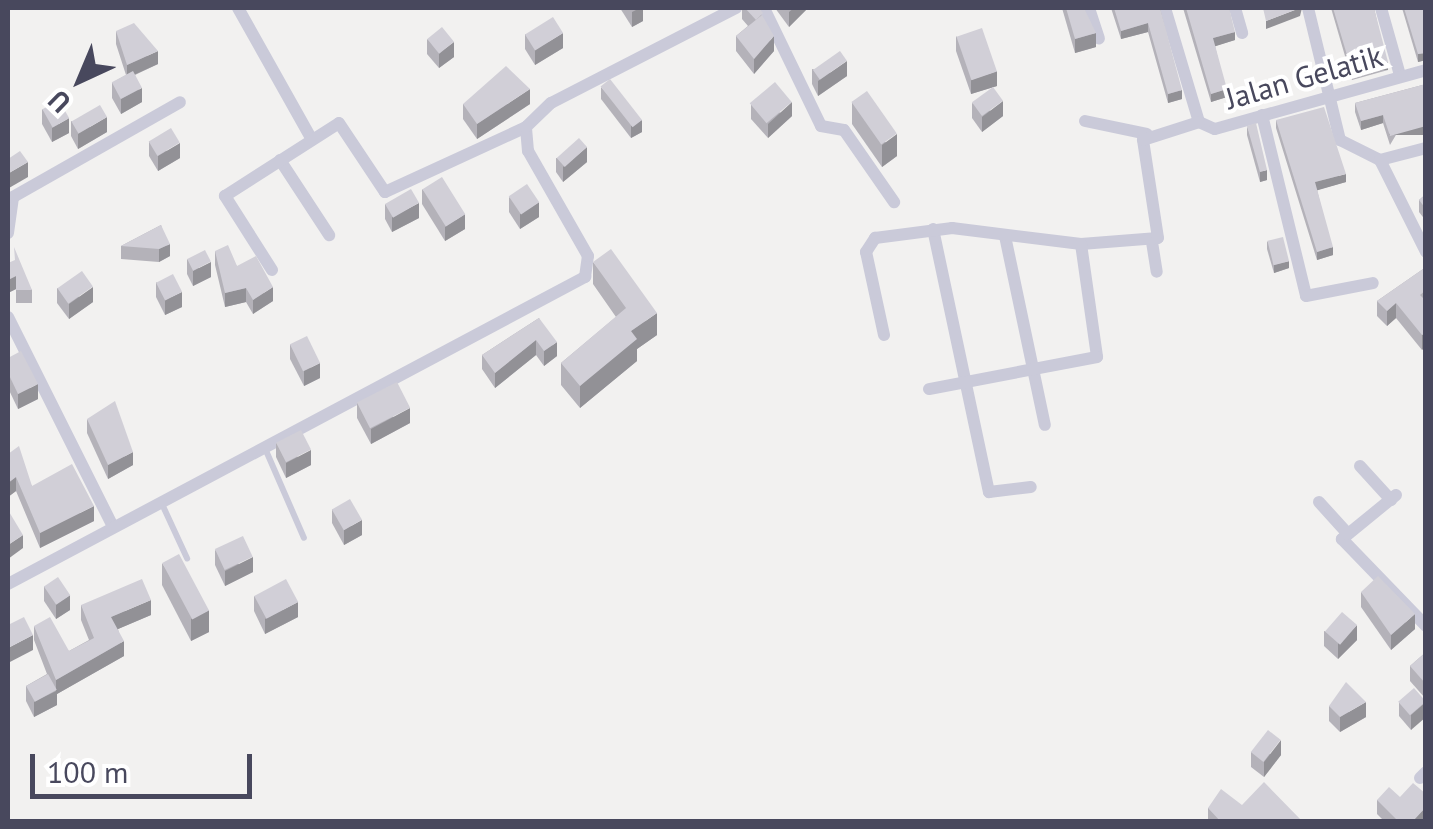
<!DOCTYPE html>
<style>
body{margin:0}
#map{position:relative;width:1433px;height:829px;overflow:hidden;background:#f2f1f0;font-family:"PT Sans",sans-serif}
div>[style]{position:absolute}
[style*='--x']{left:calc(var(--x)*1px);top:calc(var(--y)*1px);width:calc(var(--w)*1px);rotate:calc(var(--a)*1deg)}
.service>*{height:6px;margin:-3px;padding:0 3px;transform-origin:3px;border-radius:3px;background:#cacad9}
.minor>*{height:12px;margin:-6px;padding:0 6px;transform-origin:6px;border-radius:6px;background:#cacad9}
.wall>*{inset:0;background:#b4b2b9}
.shaded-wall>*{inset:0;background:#929196;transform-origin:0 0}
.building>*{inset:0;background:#d1cfd7;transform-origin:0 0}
span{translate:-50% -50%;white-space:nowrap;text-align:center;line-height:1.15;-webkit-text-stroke:8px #fff;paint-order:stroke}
.street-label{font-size:30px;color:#48485d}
.frame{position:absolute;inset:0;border:10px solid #48485d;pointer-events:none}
.north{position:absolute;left:30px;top:30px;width:100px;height:100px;-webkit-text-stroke:8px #fff;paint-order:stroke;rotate:224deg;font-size:28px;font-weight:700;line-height:40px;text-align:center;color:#48485d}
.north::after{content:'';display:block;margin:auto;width:35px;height:45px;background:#48485d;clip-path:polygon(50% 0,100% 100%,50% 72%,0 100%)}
.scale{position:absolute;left:30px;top:754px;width:222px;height:45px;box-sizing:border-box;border:5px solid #48485d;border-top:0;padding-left:12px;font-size:30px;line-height:35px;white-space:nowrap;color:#48485d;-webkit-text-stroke:8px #fff;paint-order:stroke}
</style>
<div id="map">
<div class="service">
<div style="--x:264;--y:446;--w:100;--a:66.5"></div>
<div style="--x:162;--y:504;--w:60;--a:65.2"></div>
</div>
<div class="minor">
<div style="--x:238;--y:8;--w:151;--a:60.7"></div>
<div style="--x:764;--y:8;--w:131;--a:64.2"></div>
<div style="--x:821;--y:126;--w:23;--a:10"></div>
<div style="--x:844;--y:130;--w:88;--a:55.2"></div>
<div style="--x:1089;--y:8;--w:32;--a:72"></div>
<div style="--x:1165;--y:8;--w:119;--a:73.4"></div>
<div style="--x:1235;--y:8;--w:26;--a:74"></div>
<div style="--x:1308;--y:8;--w:136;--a:76.4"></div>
<div style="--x:1340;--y:140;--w:45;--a:26.6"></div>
<div style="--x:1380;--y:160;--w:48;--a:-14.6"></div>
<div style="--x:1381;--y:8;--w:70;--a:74.2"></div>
<div style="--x:1262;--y:115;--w:186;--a:76.3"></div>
<div style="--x:1306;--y:296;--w:68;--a:-11"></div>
<div style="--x:1085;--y:121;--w:63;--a:11.8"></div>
<div style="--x:1199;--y:122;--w:17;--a:24"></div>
<div style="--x:1215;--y:129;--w:219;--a:-15.6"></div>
<div style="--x:280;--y:160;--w:90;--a:56.8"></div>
<div style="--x:1380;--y:160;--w:103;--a:63.4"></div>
<div style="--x:933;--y:229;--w:269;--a:78"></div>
<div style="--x:989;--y:492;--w:42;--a:-6.8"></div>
<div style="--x:8;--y:233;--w:36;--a:-82"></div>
<div style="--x:13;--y:197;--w:192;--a:-29.6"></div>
<div style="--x:1005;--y:236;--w:193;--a:78.1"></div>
<div style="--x:1152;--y:242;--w:30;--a:81"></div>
<div style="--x:1081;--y:244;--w:77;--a:-4.5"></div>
<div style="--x:1158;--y:238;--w:99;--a:-98.7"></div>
<div style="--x:1143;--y:140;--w:59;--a:-17.8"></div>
<div style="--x:272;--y:270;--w:88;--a:-122.4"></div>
<div style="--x:225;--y:196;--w:135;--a:-32.6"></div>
<div style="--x:339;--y:123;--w:83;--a:56.3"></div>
<div style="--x:385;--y:192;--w:155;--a:-24.7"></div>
<div style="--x:8;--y:317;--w:235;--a:63.4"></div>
<div style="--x:884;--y:335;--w:85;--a:-102.2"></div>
<div style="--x:866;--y:252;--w:17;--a:-57"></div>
<div style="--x:875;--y:238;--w:78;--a:-7.4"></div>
<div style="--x:952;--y:228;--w:130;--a:7.1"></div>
<div style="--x:1081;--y:244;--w:114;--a:81.9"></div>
<div style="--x:1097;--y:357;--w:171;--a:169.2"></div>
<div style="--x:1360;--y:466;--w:46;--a:47.6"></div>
<div style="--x:1396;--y:495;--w:70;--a:140.8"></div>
<div style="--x:1342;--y:539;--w:121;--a:46"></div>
<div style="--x:1319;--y:502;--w:43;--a:47.8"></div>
<div style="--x:8;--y:584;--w:654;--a:-28.02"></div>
<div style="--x:585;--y:277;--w:21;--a:-82"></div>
<div style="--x:588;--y:256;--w:121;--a:-119.7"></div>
<div style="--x:528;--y:151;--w:24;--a:-95"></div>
<div style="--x:526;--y:127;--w:35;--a:-44"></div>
<div style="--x:551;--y:103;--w:208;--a:-27.2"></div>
<div style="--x:1420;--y:778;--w:8;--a:-45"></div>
</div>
<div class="wall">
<div style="clip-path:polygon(620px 8px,643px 8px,643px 21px,632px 27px)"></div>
<div style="clip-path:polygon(742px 8px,759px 8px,774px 51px,754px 74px,736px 51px,736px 36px,748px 26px,742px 19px)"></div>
<div style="clip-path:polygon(775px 8px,808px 8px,789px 27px)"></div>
<div style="clip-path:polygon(1062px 8px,1084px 8px,1096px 47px,1075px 53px)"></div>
<div style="clip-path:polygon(1111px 8px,1160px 8px,1182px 99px,1168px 103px,1148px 32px,1121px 39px)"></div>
<div style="clip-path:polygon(1183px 8px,1229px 8px,1235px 40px,1215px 46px,1227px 97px,1211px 102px)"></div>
<div style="clip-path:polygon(1331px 8px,1374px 8px,1388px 70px,1352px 80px)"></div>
<div style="clip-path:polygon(1402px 8px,1426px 8px,1426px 60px,1418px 62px)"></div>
<div style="clip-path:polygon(116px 31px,158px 64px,135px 75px,142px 102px,121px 114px,112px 98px,112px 83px,126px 75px,116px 44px)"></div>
<div style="clip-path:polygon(525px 34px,563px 48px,535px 65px,525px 49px)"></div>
<div style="clip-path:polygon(956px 36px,997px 86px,971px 94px,956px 51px)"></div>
<div style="clip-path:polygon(427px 39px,454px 57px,439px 68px,427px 54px)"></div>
<div style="clip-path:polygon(812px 69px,847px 76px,818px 96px,812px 84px)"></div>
<div style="clip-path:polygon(1426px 84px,1390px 145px,1383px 123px,1361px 130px,1355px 112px,1355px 103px)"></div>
<div style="clip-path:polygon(601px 87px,642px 132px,631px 138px,601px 99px)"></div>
<div style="clip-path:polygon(852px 102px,897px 156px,882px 167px,852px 124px)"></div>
<div style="clip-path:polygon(972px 103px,1003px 116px,982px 132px,972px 118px)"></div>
<div style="clip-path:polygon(463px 104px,530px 104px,477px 139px,463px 119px)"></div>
<div style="clip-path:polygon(751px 104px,792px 116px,768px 138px,751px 119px)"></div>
<div style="clip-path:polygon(42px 109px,69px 133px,52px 142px,42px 124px)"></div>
<div style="clip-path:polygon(1276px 120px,1346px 182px,1317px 190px,1333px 255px,1317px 260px,1276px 128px)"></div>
<div style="clip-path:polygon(71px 121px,107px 132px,78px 149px,71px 136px)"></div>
<div style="clip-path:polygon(1247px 126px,1267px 180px,1260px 182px,1247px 135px)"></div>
<div style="clip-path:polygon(149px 141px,180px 158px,158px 171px,149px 156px)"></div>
<div style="clip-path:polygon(556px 158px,587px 162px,563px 182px,556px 172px)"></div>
<div style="clip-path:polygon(422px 189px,465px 229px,445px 241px,422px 204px)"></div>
<div style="clip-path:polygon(1426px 194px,1426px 221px,1419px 212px,1419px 200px)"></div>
<div style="clip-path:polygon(509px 197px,539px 217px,520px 229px,509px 212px)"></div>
<div style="clip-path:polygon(385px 204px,419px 218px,392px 232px,385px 219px)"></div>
<div style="clip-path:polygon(161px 225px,170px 256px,159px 262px,121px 259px,121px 246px)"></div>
<div style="clip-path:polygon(1267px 241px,1289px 268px,1274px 273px,1267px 249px)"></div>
<div style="clip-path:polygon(215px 251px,237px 266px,273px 301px,253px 314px,246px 302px,225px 307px,215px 265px)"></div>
<div style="clip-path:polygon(187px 259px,211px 277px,193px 286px,187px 274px)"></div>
<div style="clip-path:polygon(593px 262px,657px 335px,637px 349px,637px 361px,580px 408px,561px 385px,561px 363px,616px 317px,593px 284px)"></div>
<div style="clip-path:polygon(8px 263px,32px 290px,32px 303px,16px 303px,16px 289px,8px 293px)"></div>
<div style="clip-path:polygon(1426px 267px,1422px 350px,1396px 318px,1387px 326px,1377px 316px,1377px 301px)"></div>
<div style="clip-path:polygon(156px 282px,182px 307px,165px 315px,156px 297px)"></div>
<div style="clip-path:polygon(57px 288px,93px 302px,69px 319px,57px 303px)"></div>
<div style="clip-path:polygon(539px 318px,557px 356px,544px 366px,536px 355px,495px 388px,482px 369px,482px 355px)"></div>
<div style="clip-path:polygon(290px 344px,320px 378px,304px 386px,290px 359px)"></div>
<div style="clip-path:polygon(8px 358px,38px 399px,18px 409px,8px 388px)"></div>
<div style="clip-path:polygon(357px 403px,410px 423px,371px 444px,357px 418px)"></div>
<div style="clip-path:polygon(87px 419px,133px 465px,108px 479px,87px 433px)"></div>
<div style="clip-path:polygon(276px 443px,311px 465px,286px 478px,276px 457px)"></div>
<div style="clip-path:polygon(8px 454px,32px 486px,94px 521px,40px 548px,16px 491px,8px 497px)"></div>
<div style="clip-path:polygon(332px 509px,362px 535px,344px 545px,332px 523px)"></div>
<div style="clip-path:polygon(215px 550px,253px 572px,225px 586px,215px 565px)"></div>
<div style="clip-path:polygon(162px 563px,209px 632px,191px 641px,162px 585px)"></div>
<div style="clip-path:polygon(44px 586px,70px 610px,56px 619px,44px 601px)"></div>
<div style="clip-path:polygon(1361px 592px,1415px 629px,1391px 650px,1361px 607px)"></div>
<div style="clip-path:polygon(254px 596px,298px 617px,265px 634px,254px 611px)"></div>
<div style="clip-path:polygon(81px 605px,151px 615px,118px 629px,124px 656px,57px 694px,57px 705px,34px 717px,26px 701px,26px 686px,47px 674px,34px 640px,34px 626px,69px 651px,89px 640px,81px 620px)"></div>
<div style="clip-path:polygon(1324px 631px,1357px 640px,1338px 659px,1324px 646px)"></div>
<div style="clip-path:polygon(1426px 652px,1426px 697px,1425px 698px,1410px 681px,1410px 666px)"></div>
<div style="clip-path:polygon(1426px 700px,1411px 730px,1399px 716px,1399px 702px)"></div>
<div style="clip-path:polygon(1329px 706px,1366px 717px,1340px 732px,1329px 721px)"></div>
<div style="clip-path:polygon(1251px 752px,1281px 755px,1264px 777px,1251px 767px)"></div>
<div style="clip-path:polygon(1426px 794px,1424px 822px,1385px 822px,1377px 814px,1377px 800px)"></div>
<div style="clip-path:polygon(1242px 805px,1301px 822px,1208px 822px,1208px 808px)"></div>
</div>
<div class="shaded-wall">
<div style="clip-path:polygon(640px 8px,643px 8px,643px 21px,632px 27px,632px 12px)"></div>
<div style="clip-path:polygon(794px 8px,808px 8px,789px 27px,789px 12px)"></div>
<div style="clip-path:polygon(1300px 8px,1302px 8px,1300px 16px,1266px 29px,1266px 21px)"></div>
<div style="clip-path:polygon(1148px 23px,1148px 32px,1121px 39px,1121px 31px)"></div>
<div style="clip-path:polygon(1235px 32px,1235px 40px,1213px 47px,1213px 38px)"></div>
<div style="clip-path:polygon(563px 33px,563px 48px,535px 65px,535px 50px)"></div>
<div style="clip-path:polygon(1096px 33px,1096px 47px,1075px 53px,1075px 39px)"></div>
<div style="clip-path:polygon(774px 36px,774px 51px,754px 74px,754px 59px)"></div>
<div style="clip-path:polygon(454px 42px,454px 57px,439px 68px,439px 53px)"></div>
<div style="clip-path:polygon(158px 51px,158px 64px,127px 78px,127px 65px)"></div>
<div style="clip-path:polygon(1426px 53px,1426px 60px,1418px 62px,1418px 54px)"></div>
<div style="clip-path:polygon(847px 61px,847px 76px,818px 96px,818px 81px)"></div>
<div style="left:1388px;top:62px;width:8px;height:37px;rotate:90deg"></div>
<div style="clip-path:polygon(997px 71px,997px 86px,971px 94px,971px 80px)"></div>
<div style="clip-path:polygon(142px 88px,142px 102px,121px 114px,121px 99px)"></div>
<div style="clip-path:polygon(530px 89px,530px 104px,477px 139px,477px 124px)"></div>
<div style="clip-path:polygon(1227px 89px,1227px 97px,1211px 102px,1211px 94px)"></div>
<div style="clip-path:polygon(1182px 90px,1182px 99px,1168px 103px,1168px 94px)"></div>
<div style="clip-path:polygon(1003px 101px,1003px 116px,982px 132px,982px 117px)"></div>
<div style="clip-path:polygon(792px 102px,792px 116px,768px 138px,768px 124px)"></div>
<div style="clip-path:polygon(1383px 115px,1383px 123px,1361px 130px,1361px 121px)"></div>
<div style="clip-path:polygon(107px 117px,107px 132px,78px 149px,78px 134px)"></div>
<div style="clip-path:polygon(69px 118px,69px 133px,52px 142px,52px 128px)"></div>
<div style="clip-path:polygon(642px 120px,642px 132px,631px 138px,631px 126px)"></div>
<div style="left:1426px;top:126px;width:9px;height:37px;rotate:90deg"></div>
<div style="clip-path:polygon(897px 134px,897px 156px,882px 167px,882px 145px)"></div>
<div style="clip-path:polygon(180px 143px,180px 158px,158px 171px,158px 156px)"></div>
<div style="clip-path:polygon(587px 147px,587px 162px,563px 182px,563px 167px)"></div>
<div style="clip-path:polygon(28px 162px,28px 177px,9px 188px,9px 173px)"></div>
<div style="clip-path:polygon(1267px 170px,1267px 180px,1260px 182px,1260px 172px)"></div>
<div style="clip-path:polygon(1346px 174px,1346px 182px,1315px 191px,1315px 182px)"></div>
<div style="clip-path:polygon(539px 202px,539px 217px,520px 229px,520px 214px)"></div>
<div style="clip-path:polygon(419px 203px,419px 218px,392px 232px,392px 217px)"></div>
<div style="clip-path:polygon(465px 214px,465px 229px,445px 241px,445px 227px)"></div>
<div style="clip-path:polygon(170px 244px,170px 256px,159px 262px,159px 249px)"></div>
<div style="clip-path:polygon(1333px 247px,1333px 255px,1317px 260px,1317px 252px)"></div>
<div style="clip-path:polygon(1289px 261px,1289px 268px,1274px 273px,1274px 265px)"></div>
<div style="clip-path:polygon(211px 262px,211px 277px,193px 286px,193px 271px)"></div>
<div style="clip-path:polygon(16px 276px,16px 289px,8px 293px,8px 280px)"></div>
<div style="clip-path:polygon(93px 287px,93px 302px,69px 319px,69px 304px)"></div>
<div style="clip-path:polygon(273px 287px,273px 301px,253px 314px,253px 300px)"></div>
<div style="clip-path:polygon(246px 288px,246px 302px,225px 307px,225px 293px)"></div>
<div style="clip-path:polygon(182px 292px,182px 307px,165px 315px,165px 300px)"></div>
<div style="clip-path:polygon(1396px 303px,1396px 318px,1387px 326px,1387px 311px)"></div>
<div style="clip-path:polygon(657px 313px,657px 335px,637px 349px,637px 361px,580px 408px,580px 386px,631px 331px)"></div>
<div style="clip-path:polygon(1426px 332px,1426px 347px,1422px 350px,1422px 335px)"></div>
<div style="clip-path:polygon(536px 340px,536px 355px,495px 388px,495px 373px)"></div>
<div style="clip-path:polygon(557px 342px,557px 356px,544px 366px,544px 351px)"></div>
<div style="clip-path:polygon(320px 363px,320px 378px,304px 386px,304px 371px)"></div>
<div style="clip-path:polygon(38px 384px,38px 399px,18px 409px,18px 394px)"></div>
<div style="clip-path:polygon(410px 408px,410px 423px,371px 444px,371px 429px)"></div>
<div style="clip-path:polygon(311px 450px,311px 465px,286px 478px,286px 463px)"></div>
<div style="clip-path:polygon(133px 452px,133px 465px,108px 479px,108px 465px)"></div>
<div style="clip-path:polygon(16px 477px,16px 491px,8px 497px,8px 483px)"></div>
<div style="clip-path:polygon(94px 506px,94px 521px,40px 548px,40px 533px)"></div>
<div style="clip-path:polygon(362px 520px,362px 535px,344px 545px,344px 530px)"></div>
<div style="clip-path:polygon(23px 535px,23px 548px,8px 559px,8px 545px)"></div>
<div style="clip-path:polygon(253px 557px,253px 572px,225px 586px,225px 571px)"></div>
<div style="clip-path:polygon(70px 595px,70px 610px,56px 619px,56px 604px)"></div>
<div style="clip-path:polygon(151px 600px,151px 615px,111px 632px,111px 617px)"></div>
<div style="clip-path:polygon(298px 602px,298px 617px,265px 634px,265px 619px)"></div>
<div style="clip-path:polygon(209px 610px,209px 632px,191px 641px,191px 619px)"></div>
<div style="clip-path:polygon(1415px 614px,1415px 629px,1391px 650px,1391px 635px)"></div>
<div style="clip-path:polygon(1357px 625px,1357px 640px,1338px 659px,1338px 644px)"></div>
<div style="clip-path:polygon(33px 635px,33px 650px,8px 663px,8px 648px)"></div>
<div style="clip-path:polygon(124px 641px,124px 656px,57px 694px,57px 705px,34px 717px,34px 702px,56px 691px,56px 680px)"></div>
<div style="clip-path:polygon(1366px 702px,1366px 717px,1340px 732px,1340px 717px)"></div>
<div style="clip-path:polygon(1426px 702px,1426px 717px,1411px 730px,1411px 715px)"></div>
<div style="clip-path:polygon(1281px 740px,1281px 755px,1264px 777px,1264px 762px)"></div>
<div style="clip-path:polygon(1426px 807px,1426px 820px,1412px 822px)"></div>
</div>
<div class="building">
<div style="clip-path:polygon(745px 8px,759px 8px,763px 13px,756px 20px)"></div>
<div style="clip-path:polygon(1066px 8px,1084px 8px,1096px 33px,1075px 39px)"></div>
<div style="clip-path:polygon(1114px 8px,1160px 8px,1182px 90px,1168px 94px,1148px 23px,1121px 31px)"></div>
<div style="clip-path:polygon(1186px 8px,1229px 8px,1235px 32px,1213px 38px,1227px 89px,1211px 94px)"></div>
<div style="clip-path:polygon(1263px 8px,1300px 8px,1266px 21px)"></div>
<div style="clip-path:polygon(1333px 8px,1374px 8px,1388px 62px,1352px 72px)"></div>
<div style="clip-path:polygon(1404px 8px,1426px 8px,1426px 53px,1418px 54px)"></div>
<div style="clip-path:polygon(762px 15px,774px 36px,754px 59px,736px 36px)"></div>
<div style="left:553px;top:17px;width:19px;height:33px;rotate:58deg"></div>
<div style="clip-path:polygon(134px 23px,158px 51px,127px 65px,116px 31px)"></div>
<div style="left:442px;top:27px;width:19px;height:19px;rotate:51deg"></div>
<div style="left:982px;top:28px;width:46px;height:27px;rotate:71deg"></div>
<div style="left:840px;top:51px;width:12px;height:33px;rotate:55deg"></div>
<div style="clip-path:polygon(506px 66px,530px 89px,477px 124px,463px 104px)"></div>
<div style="left:133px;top:71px;width:19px;height:24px;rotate:62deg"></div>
<div style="left:610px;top:79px;width:52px;height:12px;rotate:52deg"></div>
<div style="left:775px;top:82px;width:26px;height:33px;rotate:50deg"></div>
<div style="clip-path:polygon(1426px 84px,1426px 126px,1390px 136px,1383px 115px,1361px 121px,1355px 103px)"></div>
<div style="left:993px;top:87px;width:17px;height:26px;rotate:54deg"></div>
<div style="left:867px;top:91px;width:52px;height:19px;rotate:55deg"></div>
<div style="left:59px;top:100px;width:21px;height:19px;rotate:61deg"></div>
<div style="left:100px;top:105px;width:14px;height:33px;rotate:60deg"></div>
<div style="clip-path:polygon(1324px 107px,1346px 174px,1315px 182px,1333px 247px,1317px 252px,1276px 120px)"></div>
<div style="clip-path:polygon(1256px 123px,1267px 170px,1260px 172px,1247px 126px)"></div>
<div style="left:171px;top:128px;width:17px;height:26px;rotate:59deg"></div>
<div style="left:579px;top:138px;width:12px;height:30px;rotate:48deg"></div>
<div style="clip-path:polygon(20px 151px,28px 162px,9px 173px,8px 159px)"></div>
<div style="left:442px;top:177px;width:44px;height:23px;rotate:58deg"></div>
<div style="left:527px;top:184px;width:22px;height:22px;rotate:56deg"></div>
<div style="left:411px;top:189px;width:16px;height:30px;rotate:60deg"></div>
<div style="clip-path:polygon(1426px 194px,1426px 209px,1419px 200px)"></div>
<div style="clip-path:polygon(161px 225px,170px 244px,159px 249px,121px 246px)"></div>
<div style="left:1283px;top:237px;width:25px;height:16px;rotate:76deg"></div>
<div style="clip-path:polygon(228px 245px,237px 266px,256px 256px,273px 287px,253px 300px,246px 288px,225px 293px,215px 251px)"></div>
<div style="clip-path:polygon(14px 247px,32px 290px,16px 290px,16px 276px,8px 280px,8px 263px,15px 260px)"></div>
<div style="clip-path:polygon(611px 249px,657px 313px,631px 331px,637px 339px,580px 386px,561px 363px,626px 308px,593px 262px)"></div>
<div style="left:205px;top:250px;width:13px;height:20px;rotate:63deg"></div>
<div style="clip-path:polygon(1426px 267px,1426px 290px,1420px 295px,1426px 301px,1426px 332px,1422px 335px,1396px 303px,1387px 311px,1377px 301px)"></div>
<div style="left:82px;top:271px;width:19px;height:30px;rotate:55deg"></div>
<div style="left:173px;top:274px;width:20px;height:19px;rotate:63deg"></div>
<div style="clip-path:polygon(539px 318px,557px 342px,544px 351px,536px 340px,495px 373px,482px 355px)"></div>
<div style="left:307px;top:336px;width:30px;height:19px;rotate:64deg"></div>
<div style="clip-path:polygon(21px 351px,38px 384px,18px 394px,8px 373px,8px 358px)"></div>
<div style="left:397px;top:382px;width:29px;height:45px;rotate:63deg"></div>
<div style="clip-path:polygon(115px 401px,133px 452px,108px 465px,87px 419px)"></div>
<div style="left:301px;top:430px;width:22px;height:28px;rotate:63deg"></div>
<div style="clip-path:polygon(19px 446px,32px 486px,72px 464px,94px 506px,40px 533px,16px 477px,8px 483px,8px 454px)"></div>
<div style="left:350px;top:499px;width:24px;height:21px;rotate:60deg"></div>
<div style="clip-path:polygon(8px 510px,23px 535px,8px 545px)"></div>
<div style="left:243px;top:536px;width:23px;height:31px;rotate:65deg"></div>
<div style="left:179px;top:554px;width:64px;height:19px;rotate:62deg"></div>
<div style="clip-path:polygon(1378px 576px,1415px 614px,1391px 635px,1361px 592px)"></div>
<div style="left:58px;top:577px;width:22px;height:17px;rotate:56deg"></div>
<div style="clip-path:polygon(142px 579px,151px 600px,111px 617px,124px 641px,56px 680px,34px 626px,50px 617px,69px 651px,94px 638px,81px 605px)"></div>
<div style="left:286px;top:579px;width:26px;height:36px;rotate:62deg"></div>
<div style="left:1342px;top:612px;width:20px;height:26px;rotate:41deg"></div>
<div style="clip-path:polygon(24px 617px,33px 635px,8px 648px,8px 625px)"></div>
<div style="clip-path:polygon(1426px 652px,1426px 682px,1425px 683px,1410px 666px)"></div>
<div style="left:48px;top:674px;width:18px;height:25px;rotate:61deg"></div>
<div style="clip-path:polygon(1346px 682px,1366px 702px,1340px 717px,1329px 706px)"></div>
<div style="left:1414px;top:688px;width:18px;height:21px;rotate:49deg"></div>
<div style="left:1268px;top:730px;width:16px;height:28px;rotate:38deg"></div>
<div style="clip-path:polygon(1264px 782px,1301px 820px,1299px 822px,1221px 822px,1208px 808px,1221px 789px,1242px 805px)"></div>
<div style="clip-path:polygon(1413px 783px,1426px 794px,1426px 807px,1412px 822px,1399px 822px,1377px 800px,1389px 787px,1400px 797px)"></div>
</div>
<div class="street-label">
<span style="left:1304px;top:77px;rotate:-16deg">Jalan Gelatik</span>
</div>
<div class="frame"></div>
<div class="north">U</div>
<div class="scale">100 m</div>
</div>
